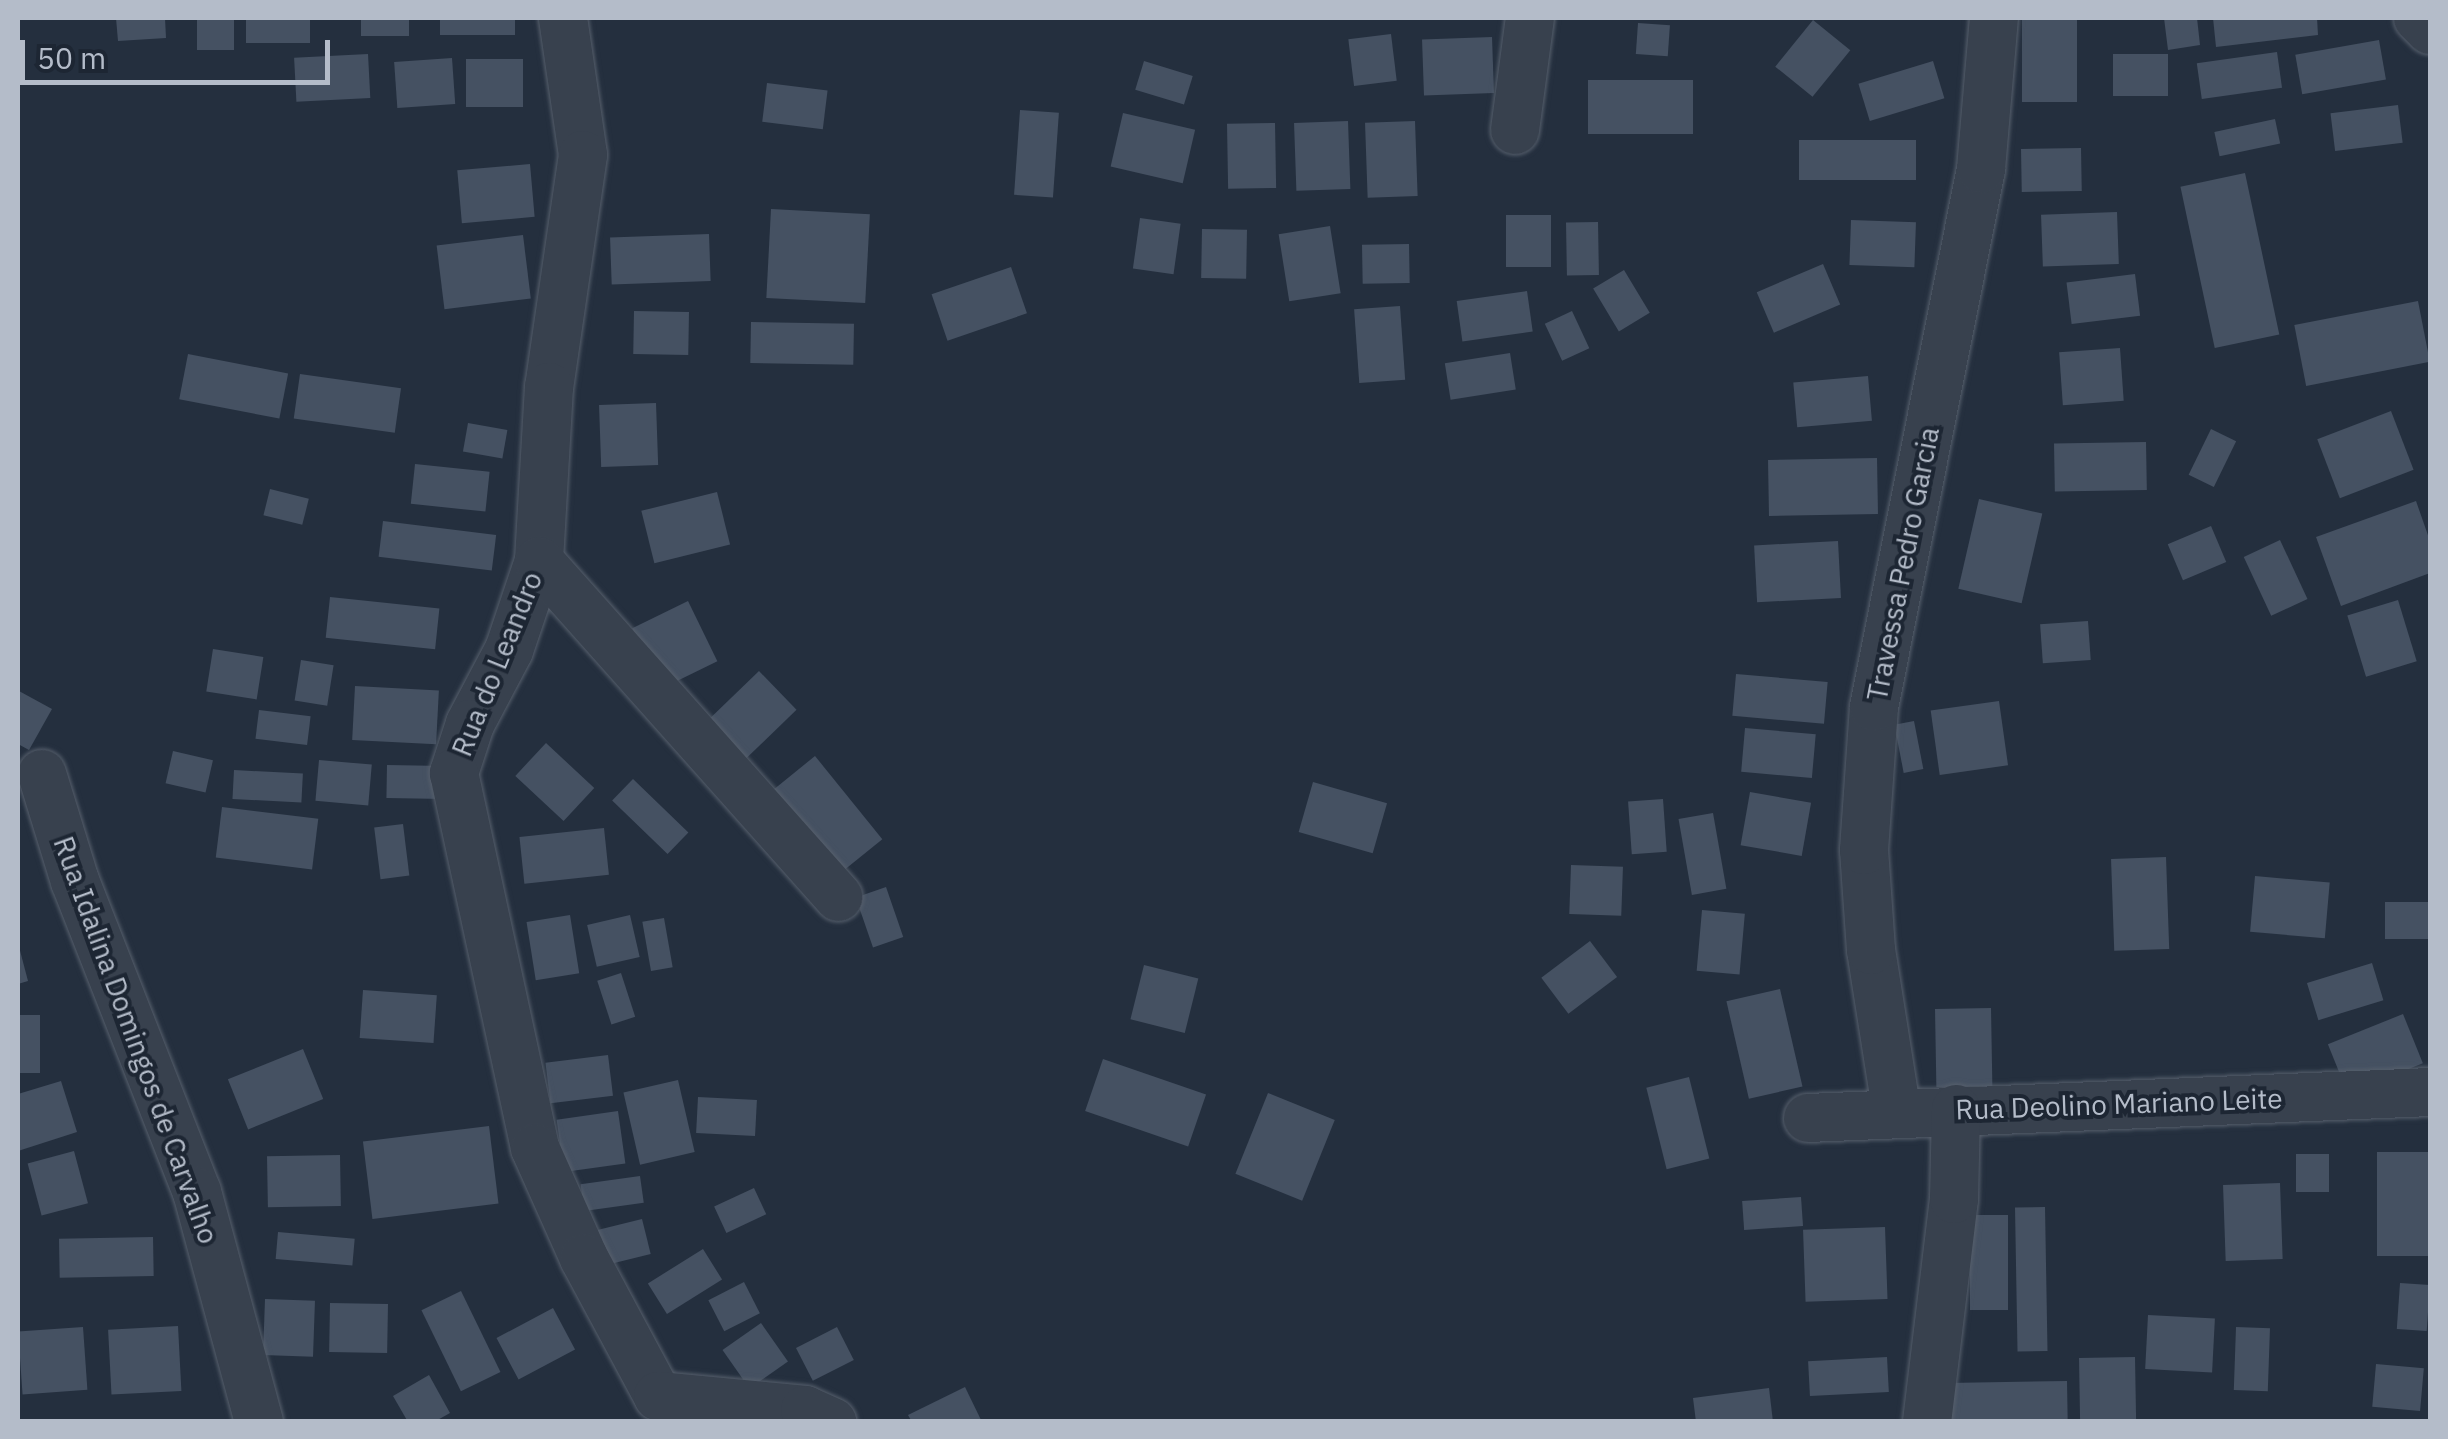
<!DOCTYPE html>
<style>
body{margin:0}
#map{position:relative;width:2448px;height:1439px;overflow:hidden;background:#242f3e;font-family:"IBM Plex Sans",sans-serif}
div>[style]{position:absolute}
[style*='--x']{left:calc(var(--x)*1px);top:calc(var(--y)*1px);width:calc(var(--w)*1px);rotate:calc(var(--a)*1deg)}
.building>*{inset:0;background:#455162;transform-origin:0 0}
.roads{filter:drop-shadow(0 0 2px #565f6c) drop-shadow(0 0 2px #565f6c)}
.minor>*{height:48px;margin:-24px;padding:0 24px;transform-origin:24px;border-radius:24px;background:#38414e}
span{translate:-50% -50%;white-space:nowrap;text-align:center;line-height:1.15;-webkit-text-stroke:8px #1d2633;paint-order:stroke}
.street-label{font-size:28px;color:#b4bcc9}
.frame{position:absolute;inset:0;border:20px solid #b4bcc9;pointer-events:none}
.scale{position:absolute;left:20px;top:40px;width:310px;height:45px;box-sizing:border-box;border:5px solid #b4bcc9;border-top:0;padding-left:12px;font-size:30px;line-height:35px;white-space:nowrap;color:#b4bcc9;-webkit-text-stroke:8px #1d2633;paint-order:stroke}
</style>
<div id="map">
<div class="building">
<div style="clip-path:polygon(116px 18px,165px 18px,166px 38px,118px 41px)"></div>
<div style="left:197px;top:18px;width:37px;height:32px"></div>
<div style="left:246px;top:18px;width:64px;height:25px"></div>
<div style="left:361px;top:18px;width:48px;height:18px"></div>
<div style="left:440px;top:18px;width:75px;height:17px"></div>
<div style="left:2022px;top:18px;width:55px;height:84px"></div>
<div style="clip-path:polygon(2164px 18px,2197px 18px,2200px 45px,2168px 50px)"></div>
<div style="clip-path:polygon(2213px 18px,2317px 18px,2318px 35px,2216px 47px)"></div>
<div style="left:1813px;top:20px;width:48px;height:60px;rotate:39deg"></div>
<div style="left:1638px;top:23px;width:32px;height:31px;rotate:4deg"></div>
<div style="left:1391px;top:34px;width:47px;height:43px;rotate:83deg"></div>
<div style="left:1492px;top:37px;width:56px;height:70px;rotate:88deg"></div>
<div style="left:2379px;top:40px;width:40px;height:85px;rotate:80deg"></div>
<div style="left:2277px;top:52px;width:36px;height:81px;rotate:82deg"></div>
<div style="left:368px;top:54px;width:44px;height:74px;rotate:87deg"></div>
<div style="left:2168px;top:54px;width:42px;height:55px;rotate:90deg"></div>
<div style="left:452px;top:58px;width:46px;height:58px;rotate:86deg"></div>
<div style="left:466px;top:59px;width:57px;height:48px"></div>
<div style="left:1144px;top:61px;width:51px;height:30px;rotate:17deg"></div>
<div style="left:1933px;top:61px;width:39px;height:78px;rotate:73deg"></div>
<div style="left:1693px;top:80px;width:54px;height:105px;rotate:90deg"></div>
<div style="left:767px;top:83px;width:61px;height:39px;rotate:7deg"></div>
<div style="left:2398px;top:105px;width:38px;height:68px;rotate:83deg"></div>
<div style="left:1020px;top:110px;width:39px;height:85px;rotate:4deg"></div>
<div style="left:1123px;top:113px;width:74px;height:55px;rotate:13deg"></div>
<div style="left:2275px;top:119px;width:25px;height:62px;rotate:78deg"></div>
<div style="left:1348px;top:121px;width:68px;height:54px;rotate:88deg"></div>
<div style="left:1415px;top:121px;width:75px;height:50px;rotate:88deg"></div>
<div style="left:1275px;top:123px;width:65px;height:48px;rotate:89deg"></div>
<div style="left:1799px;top:140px;width:117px;height:40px"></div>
<div style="left:2081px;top:148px;width:43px;height:60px;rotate:89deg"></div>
<div style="left:530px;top:164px;width:53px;height:73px;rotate:85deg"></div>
<div style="left:2245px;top:173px;width:165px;height:66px;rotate:78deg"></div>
<div style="left:771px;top:209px;width:99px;height:89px;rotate:3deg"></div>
<div style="left:2117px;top:212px;width:52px;height:76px;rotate:88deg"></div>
<div style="left:1506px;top:215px;width:45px;height:52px"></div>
<div style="left:1140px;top:218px;width:41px;height:51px;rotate:8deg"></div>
<div style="left:1851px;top:220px;width:65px;height:45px;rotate:2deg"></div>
<div style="left:1598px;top:222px;width:53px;height:32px;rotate:89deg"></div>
<div style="left:1330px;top:226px;width:68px;height:52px;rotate:81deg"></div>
<div style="left:1202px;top:229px;width:45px;height:49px;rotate:1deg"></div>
<div style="left:709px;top:234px;width:47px;height:99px;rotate:88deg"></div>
<div style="left:523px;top:235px;width:64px;height:87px;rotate:83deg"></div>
<div style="left:1409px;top:244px;width:39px;height:47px;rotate:89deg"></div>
<div style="left:1823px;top:264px;width:44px;height:72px;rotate:67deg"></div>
<div style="left:1011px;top:267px;width:49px;height:84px;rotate:71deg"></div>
<div style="left:1624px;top:270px;width:50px;height:36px;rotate:59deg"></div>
<div style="left:2135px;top:274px;width:42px;height:69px;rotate:83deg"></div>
<div style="left:1527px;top:291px;width:41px;height:71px;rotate:82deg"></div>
<div style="left:2418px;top:301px;width:62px;height:126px;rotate:79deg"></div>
<div style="left:1400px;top:306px;width:74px;height:46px;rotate:86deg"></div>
<div style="left:634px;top:311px;width:55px;height:43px;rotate:1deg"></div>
<div style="left:1572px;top:311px;width:41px;height:30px;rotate:65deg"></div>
<div style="left:751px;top:322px;width:103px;height:41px;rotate:1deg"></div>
<div style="left:2120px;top:348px;width:53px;height:61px;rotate:86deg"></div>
<div style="left:1510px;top:353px;width:37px;height:66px;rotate:81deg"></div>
<div style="left:188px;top:354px;width:102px;height:46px;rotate:11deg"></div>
<div style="left:300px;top:374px;width:102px;height:45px;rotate:8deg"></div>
<div style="left:1868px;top:376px;width:45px;height:75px;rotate:85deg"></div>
<div style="left:656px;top:403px;width:62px;height:57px;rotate:88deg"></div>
<div style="left:2391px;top:411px;width:63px;height:79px;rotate:69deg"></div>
<div style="left:468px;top:423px;width:40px;height:29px;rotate:10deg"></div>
<div style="left:2211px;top:429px;width:28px;height:51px;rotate:26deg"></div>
<div style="left:2146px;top:442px;width:48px;height:92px;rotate:89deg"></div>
<div style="left:1877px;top:458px;width:56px;height:109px;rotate:89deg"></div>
<div style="left:415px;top:464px;width:75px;height:40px;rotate:6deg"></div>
<div style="left:270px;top:489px;width:40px;height:27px;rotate:14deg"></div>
<div style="left:717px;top:492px;width:54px;height:78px;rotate:76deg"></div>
<div style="left:1979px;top:499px;width:65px;height:92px;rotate:13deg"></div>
<div style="clip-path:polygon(2416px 501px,2430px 541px,2430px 573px,2341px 606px,2316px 537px)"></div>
<div style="left:383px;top:521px;width:114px;height:36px;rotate:7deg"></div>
<div style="left:2211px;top:526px;width:39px;height:47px;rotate:67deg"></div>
<div style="left:2280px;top:540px;width:65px;height:40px;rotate:65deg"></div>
<div style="left:1838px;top:541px;width:57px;height:84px;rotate:87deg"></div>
<div style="left:330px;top:597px;width:110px;height:41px;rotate:6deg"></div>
<div style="left:2398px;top:600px;width:64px;height:53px;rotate:73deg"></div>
<div style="left:688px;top:601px;width:67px;height:62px;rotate:64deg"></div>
<div style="left:2088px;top:621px;width:39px;height:48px;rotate:86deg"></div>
<div style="left:213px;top:649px;width:51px;height:43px;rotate:9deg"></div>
<div style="left:301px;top:660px;width:33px;height:41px;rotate:9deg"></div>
<div style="left:759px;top:671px;width:54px;height:72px;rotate:46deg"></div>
<div style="left:1736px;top:674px;width:92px;height:42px;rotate:5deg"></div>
<div style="left:355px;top:686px;width:84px;height:54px;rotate:3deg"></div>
<div style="clip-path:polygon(19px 691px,52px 709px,29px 750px,18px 744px)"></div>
<div style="left:1999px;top:701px;width:65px;height:69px;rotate:82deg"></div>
<div style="left:259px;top:710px;width:52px;height:29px;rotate:7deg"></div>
<div style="left:1914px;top:721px;width:49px;height:20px;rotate:79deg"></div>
<div style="left:1745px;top:728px;width:71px;height:44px;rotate:5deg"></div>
<div style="left:546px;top:743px;width:66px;height:45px;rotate:43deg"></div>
<div style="left:173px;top:751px;width:41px;height:33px;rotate:13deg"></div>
<div style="left:815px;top:756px;width:107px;height:65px;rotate:51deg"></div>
<div style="left:319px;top:760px;width:53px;height:41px;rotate:5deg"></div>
<div style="left:387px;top:765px;width:58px;height:33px;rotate:1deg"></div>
<div style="left:234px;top:770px;width:69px;height:29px;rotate:3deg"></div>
<div style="left:633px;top:779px;width:77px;height:30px;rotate:44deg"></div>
<div style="left:1313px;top:782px;width:77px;height:52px;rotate:16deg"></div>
<div style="left:1750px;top:792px;width:62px;height:54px;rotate:10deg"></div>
<div style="left:1663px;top:799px;width:53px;height:35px;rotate:86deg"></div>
<div style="left:222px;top:807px;width:97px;height:51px;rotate:7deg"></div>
<div style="left:1713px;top:813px;width:77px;height:35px;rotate:80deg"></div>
<div style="left:403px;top:824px;width:52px;height:29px;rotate:83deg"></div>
<div style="left:604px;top:828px;width:47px;height:85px;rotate:84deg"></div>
<div style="left:2166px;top:857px;width:92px;height:55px;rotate:88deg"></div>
<div style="left:1571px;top:865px;width:52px;height:49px;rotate:2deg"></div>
<div style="left:2255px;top:876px;width:75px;height:56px;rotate:5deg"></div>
<div style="left:886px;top:887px;width:53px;height:32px;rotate:71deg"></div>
<div style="left:2430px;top:902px;width:37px;height:45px;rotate:90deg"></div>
<div style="left:1702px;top:910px;width:43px;height:61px;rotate:5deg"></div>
<div style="left:570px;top:915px;width:59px;height:44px;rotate:81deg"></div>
<div style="left:630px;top:915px;width:43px;height:44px;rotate:77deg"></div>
<div style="left:664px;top:918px;width:50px;height:22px;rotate:80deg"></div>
<div style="left:1590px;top:941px;width:45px;height:61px;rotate:53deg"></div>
<div style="clip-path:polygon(18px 943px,28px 981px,18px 984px)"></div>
<div style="left:2372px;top:963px;width:39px;height:68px;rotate:73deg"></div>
<div style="left:1144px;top:965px;width:56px;height:56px;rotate:14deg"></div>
<div style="left:621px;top:973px;width:46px;height:25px;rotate:72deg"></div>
<div style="left:1780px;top:989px;width:100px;height:55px;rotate:77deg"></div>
<div style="left:363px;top:990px;width:74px;height:48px;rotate:4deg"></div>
<div style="left:1991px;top:1008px;width:78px;height:56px;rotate:89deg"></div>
<div style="left:2403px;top:1014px;width:53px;height:81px;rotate:68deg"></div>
<div style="left:18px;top:1015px;width:22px;height:58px"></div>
<div style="left:303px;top:1049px;width:54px;height:81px;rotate:68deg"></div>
<div style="left:608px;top:1055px;width:41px;height:63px;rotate:83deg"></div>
<div style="left:1103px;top:1059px;width:109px;height:55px;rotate:19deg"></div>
<div style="left:1689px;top:1077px;width:84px;height:44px;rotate:76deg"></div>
<div style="left:678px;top:1080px;width:74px;height:56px;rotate:77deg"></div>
<div style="clip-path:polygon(61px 1081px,77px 1132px,18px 1151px,18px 1094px)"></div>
<div style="left:1268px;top:1093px;width:72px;height:87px;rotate:22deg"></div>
<div style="left:698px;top:1097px;width:59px;height:36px;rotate:3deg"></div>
<div style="left:618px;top:1111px;width:53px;height:62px;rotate:82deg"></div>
<div style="left:489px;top:1126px;width:78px;height:127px;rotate:83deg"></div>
<div style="left:74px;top:1151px;width:54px;height:48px;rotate:75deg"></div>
<div style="left:2430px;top:1152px;width:104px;height:53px;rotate:90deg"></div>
<div style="left:2296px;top:1154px;width:33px;height:38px"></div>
<div style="left:340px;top:1155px;width:51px;height:73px;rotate:89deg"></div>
<div style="left:640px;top:1176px;width:27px;height:60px;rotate:82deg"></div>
<div style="left:2280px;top:1183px;width:76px;height:57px;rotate:88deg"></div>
<div style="left:754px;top:1188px;width:29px;height:44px;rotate:65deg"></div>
<div style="left:1801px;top:1197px;width:29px;height:59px;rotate:86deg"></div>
<div style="left:2045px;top:1207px;width:144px;height:30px;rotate:89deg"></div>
<div style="left:1970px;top:1215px;width:38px;height:95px"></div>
<div style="left:642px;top:1219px;width:36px;height:49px;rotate:76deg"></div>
<div style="left:1885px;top:1227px;width:72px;height:82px;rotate:88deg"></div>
<div style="left:278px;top:1232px;width:77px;height:27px;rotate:5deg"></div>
<div style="left:153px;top:1237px;width:39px;height:94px;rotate:89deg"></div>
<div style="left:703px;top:1249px;width:36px;height:65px;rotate:58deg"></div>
<div style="left:744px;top:1282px;width:35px;height:40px;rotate:63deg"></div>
<div style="left:2400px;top:1283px;width:30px;height:46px;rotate:4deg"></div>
<div style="left:461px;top:1291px;width:90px;height:44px;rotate:64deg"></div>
<div style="left:265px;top:1299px;width:50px;height:56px;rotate:2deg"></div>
<div style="left:330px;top:1303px;width:58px;height:49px;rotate:1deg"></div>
<div style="left:553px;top:1308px;width:47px;height:64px;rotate:62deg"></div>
<div style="left:2148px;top:1315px;width:67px;height:54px;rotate:3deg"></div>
<div style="left:761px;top:1323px;width:47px;height:47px;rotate:55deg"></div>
<div style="left:178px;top:1326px;width:65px;height:70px;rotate:87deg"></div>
<div style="left:83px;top:1327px;width:63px;height:65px;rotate:86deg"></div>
<div style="left:837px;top:1327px;width:37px;height:46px;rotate:63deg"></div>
<div style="left:2236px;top:1327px;width:34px;height:63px;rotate:2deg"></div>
<div style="left:1887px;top:1357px;width:35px;height:79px;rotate:87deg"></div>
<div style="left:2135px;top:1357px;width:65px;height:56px;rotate:89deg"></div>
<div style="left:2376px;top:1364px;width:48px;height:43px;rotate:5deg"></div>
<div style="clip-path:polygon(429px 1375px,450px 1413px,434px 1422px,408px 1422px,393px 1396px)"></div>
<div style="left:2067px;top:1381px;width:41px;height:120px;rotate:89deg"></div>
<div style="clip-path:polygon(965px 1387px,982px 1422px,912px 1422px,908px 1415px)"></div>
<div style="clip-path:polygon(1769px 1388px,1773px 1422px,1696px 1422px,1693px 1398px)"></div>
</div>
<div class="roads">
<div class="minor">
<div style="--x:563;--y:18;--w:138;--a:81.7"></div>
<div style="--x:583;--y:155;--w:234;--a:98.3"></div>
<div style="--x:549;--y:387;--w:174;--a:93.3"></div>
<div style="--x:539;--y:561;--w:94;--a:108.6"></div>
<div style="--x:509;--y:650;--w:84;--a:117.8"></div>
<div style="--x:470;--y:724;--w:52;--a:108.1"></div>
<div style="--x:454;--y:773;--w:384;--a:77.8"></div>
<div style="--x:535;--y:1148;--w:120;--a:66"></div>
<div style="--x:584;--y:1258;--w:157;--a:61.8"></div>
<div style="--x:658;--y:1396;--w:148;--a:5.4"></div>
<div style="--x:805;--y:1410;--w:30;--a:24"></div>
<div style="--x:2418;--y:18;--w:17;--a:45"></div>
<div style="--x:1515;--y:130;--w:113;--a:-82.4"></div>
<div style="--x:539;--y:561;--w:450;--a:48.3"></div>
<div style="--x:42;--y:774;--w:112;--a:72.9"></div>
<div style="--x:75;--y:881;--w:334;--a:68.6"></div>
<div style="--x:197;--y:1192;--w:238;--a:74.9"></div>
<div style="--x:1897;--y:1114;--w:166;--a:-99"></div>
<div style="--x:1871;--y:950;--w:100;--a:-94"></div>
<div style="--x:1864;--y:850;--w:143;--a:-86"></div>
<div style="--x:1874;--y:707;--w:549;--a:-78.75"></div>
<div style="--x:1981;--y:169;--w:152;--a:-85.1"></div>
<div style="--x:1808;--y:1118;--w:623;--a:-2.39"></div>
<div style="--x:1927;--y:1422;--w:225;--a:-83.1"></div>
<div style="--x:1954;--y:1199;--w:90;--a:-88.7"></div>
</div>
</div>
<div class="street-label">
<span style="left:1903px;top:564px;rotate:-79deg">Travessa Pedro Garcia</span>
<span style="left:497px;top:664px;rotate:-68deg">Rua do Leandro</span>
<span style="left:136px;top:1040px;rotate:70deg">Rua Idalina Domingos de Carvalho</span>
<span style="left:2119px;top:1104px;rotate:-2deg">Rua Deolino Mariano Leite</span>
</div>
<div class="frame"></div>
<div class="scale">50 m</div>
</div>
